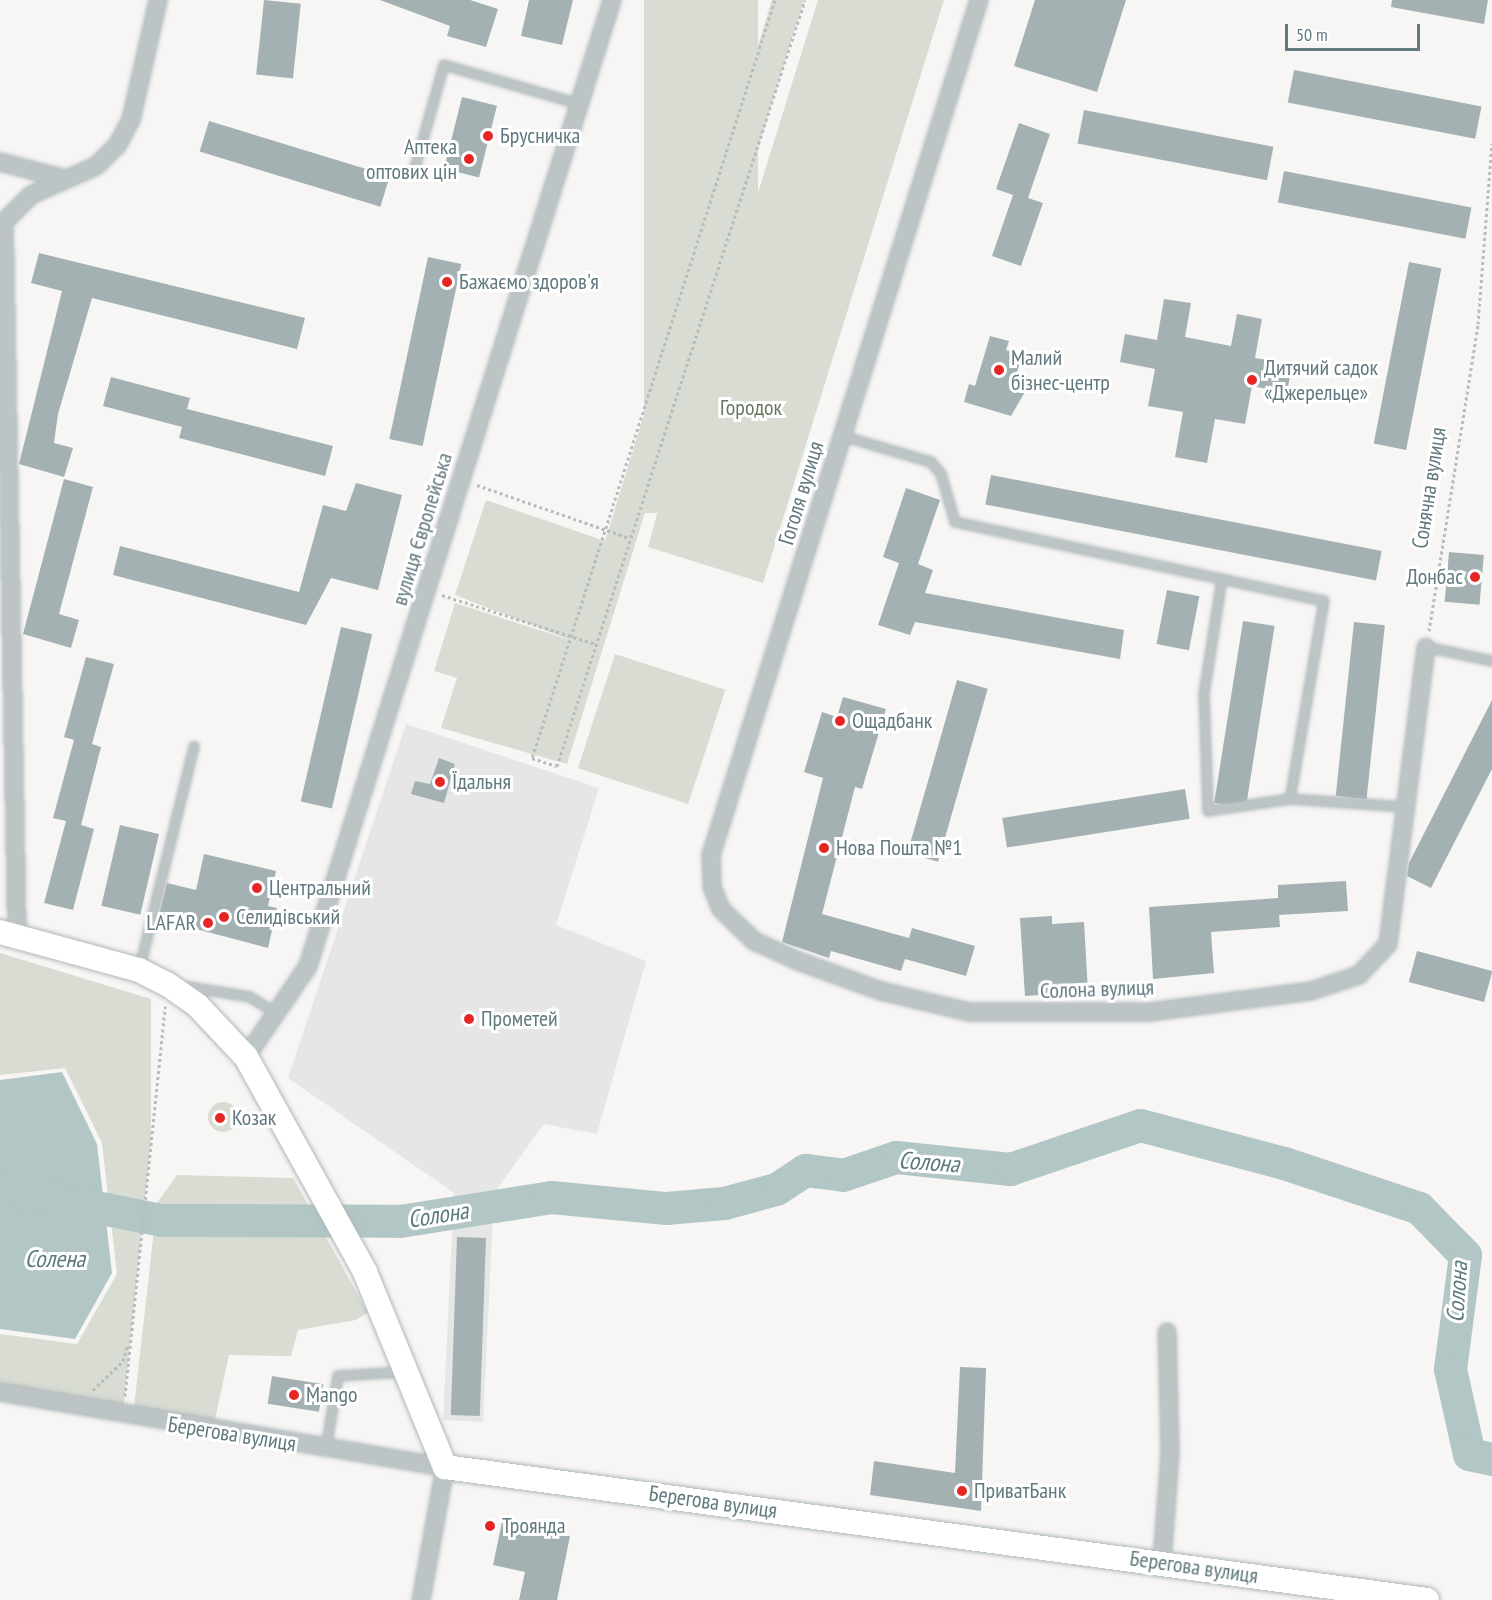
<!DOCTYPE html>
<meta charset="utf-8">
<style>
body{margin:0}
#map{position:relative;width:1492px;height:1600px;overflow:hidden;background:#f7f6f4;font-family:"PT Sans Narrow",sans-serif}
div>[style]{position:absolute}
[style*='--x']{left:calc(var(--x)*1px);top:calc(var(--y)*1px);width:calc(var(--w)*1px);rotate:calc(var(--a)*1deg)}
.built>*{inset:0;background:#e5e6e5}
.green>*{inset:0;background:#d8dcd3;transform-origin:0 0}
.round{border-radius:50%}
.water>*{inset:0;background:#b3c6c6}
.river>*{height:33px;margin:-16.5px;padding:0 16.5px;transform-origin:16.5px;border-radius:16.5px;background:#b3c6c6}
.building>*{inset:0;background:#a4b1b3;transform-origin:0 0}
.path>*{height:3px;margin-top:-1.5px;transform-origin:0;background:repeating-linear-gradient(90deg,#b7bcbe 0 3px,transparent 0 6px)}
.roads{filter:drop-shadow(0 0 2px #afb8bb) drop-shadow(0 0 2px #afb8bb)}
.service>*{height:8px;margin:-4px;padding:0 4px;transform-origin:4px;border-radius:4px;background:#bdc4c6}
.minor>*{height:16px;margin:-8px;padding:0 8px;transform-origin:8px;border-radius:8px;background:#bdc4c6}
.secondary>*{height:24px;margin:-12px;padding:0 12px;transform-origin:12px;border-radius:12px;background:#fff}
.dots>*{width:16px;height:16px;translate:-50% -50%;box-sizing:border-box;border:3px solid #fff;border-radius:50%}
span{translate:-50% -50%;white-space:nowrap;text-align:center;line-height:1.15;-webkit-text-stroke:6px #fff;paint-order:stroke}
.poi-label{font-size:22px;color:#61797f}
.left{translate:0 -50%;text-align:left}
.right{translate:-100% -50%;text-align:right}
.park-label{font-size:22px;color:#6a7760}
.street-label{font-size:22px;color:#61797f}
.water-label{font-size:24px;color:#5c797a;font-style:italic}
.scale{position:absolute;left:1285px;top:24px;width:135px;height:27px;box-sizing:border-box;border:3px solid #61797f;border-top:0;padding-left:8px;font-size:18px;line-height:21px;white-space:nowrap;color:#61797f;-webkit-text-stroke:4px #fff;paint-order:stroke}
</style>
<div id="map">
<div class="built">
<div style="clip-path:polygon(406px 724px,599px 788px,556px 925px,646px 961px,597px 1134px,544px 1124px,494px 1193px,483px 1422px,443px 1420px,454px 1193px,288px 1078px)"></div>
</div>
<div class="green">
<div style="left:644px;top:0;width:114px;height:513px"></div>
<div style="clip-path:polygon(772px 0,804px 0,567px 764px,441px 728px,457px 678px,434px 671px,455px 603px,573px 641px,455px 595px,486px 500px,605px 541px)"></div>
<div style="clip-path:polygon(818px 0,944px 0,763px 583px,648px 547px,708px 330px,715px 331px)"></div>
<div style="left:615px;top:654px;width:116px;height:120px;rotate:18deg"></div>
<div style="clip-path:polygon(0 953px,151px 999px,151px 1141px,123px 1412px,0 1384px,0 1334px,77px 1344px,117px 1274px,102px 1143px,65px 1068px,0 1075px)"></div>
<div class="round" style="left:208px;top:1102px;width:30px;height:30px"></div>
<div style="clip-path:polygon(177px 1175px,293px 1178px,368px 1313px,356px 1320px,298px 1330px,291px 1356px,229px 1355px,214px 1424px,134px 1407px,157px 1203px)"></div>
</div>
<div class="water">
<div style="clip-path:polygon(62px 1072px,97px 1144px,112px 1273px,75px 1339px,0 1329px,0 1080px)"></div>
</div>
<div class="river">
<div style="--x:0;--y:1188;--w:164;--a:11.2"></div>
<div style="--x:161;--y:1220;--w:239;--a:0.2"></div>
<div style="--x:400;--y:1221;--w:153;--a:-9"></div>
<div style="--x:551;--y:1197;--w:116;--a:5.5"></div>
<div style="--x:666;--y:1208;--w:58;--a:-4.9"></div>
<div style="--x:724;--y:1203;--w:54;--a:-15.1"></div>
<div style="--x:776;--y:1189;--w:35;--a:-33"></div>
<div style="--x:805;--y:1170;--w:38;--a:7"></div>
<div style="--x:843;--y:1175;--w:56;--a:-18.8"></div>
<div style="--x:896;--y:1157;--w:115;--a:6"></div>
<div style="--x:1010;--y:1169;--w:137;--a:-18.7"></div>
<div style="--x:1140;--y:1125;--w:149;--a:14.8"></div>
<div style="--x:1284;--y:1163;--w:142;--a:18.4"></div>
<div style="--x:1419;--y:1208;--w:66;--a:45.6"></div>
<div style="--x:1465;--y:1255;--w:115;--a:97.5"></div>
<div style="--x:1450;--y:1369;--w:87;--a:77.4"></div>
<div style="--x:1469;--y:1454;--w:24;--a:12"></div>
</div>
<div class="building">
<div style="left:264px;top:0;width:37px;height:75px;rotate:6deg"></div>
<div style="clip-path:polygon(380px 0,470px 0,498px 9px,486px 47px,447px 36px,450px 26px)"></div>
<div style="clip-path:polygon(529px 0,573px 0,562px 45px,521px 36px)"></div>
<div style="clip-path:polygon(1035px 0,1126px 0,1097px 92px,1014px 66px)"></div>
<div style="clip-path:polygon(1392px 0,1488px 0,1484px 24px,1391px 7px)"></div>
<div style="left:1294px;top:70px;width:191px;height:33px;rotate:11deg"></div>
<div style="left:462px;top:97px;width:36px;height:74px;rotate:14deg"></div>
<div style="left:1084px;top:110px;width:193px;height:34px;rotate:11deg"></div>
<div style="left:209px;top:121px;width:189px;height:32px;rotate:17deg"></div>
<div style="clip-path:polygon(1019px 123px,1050px 134px,1028px 198px,1043px 203px,1021px 266px,992px 256px,1013px 195px,996px 189px)"></div>
<div style="left:1284px;top:171px;width:191px;height:32px;rotate:11deg"></div>
<div style="clip-path:polygon(39px 253px,305px 318px,297px 349px,92px 298px,58px 414px,54px 443px,73px 448px,64px 477px,19px 464px,62px 291px,31px 283px)"></div>
<div style="left:428px;top:257px;width:34px;height:186px;rotate:12deg"></div>
<div style="left:1409px;top:262px;width:33px;height:185px;rotate:11deg"></div>
<div style="clip-path:polygon(1164px 299px,1191px 303px,1185px 337px,1231px 346px,1237px 314px,1262px 319px,1255px 358px,1292px 364px,1287px 393px,1252px 386px,1245px 424px,1215px 419px,1207px 463px,1175px 457px,1183px 412px,1148px 406px,1155px 369px,1120px 362px,1125px 334px,1157px 340px)"></div>
<div style="clip-path:polygon(990px 336px,1009px 341px,1006px 350px,1022px 355px,1013px 386px,1026px 390px,1011px 416px,964px 402px,969px 384px,975px 386px)"></div>
<div style="clip-path:polygon(111px 377px,190px 398px,187px 409px,333px 446px,325px 476px,179px 438px,182px 427px,103px 406px)"></div>
<div style="left:991px;top:475px;width:398px;height:30px;rotate:11deg"></div>
<div style="clip-path:polygon(64px 479px,93px 487px,59px 614px,79px 620px,71px 648px,23px 634px)"></div>
<div style="clip-path:polygon(356px 483px,402px 495px,378px 590px,331px 578px,306px 625px,113px 575px,120px 546px,299px 592px,323px 505px,346px 511px)"></div>
<div style="clip-path:polygon(906px 488px,940px 500px,918px 564px,933px 570px,925px 593px,1124px 630px,1120px 659px,915px 622px,910px 635px,878px 625px,899px 563px,883px 557px)"></div>
<div style="left:1449px;top:552px;width:35px;height:50px;rotate:5deg"></div>
<div style="left:1167px;top:590px;width:33px;height:55px;rotate:11deg"></div>
<div style="left:1243px;top:621px;width:32px;height:184px;rotate:9deg"></div>
<div style="left:1354px;top:622px;width:31px;height:175px;rotate:6deg"></div>
<div style="left:341px;top:627px;width:32px;height:179px;rotate:13deg"></div>
<div style="clip-path:polygon(86px 657px,114px 664px,92px 744px,101px 747px,81px 825px,94px 829px,73px 910px,44px 903px,66px 821px,53px 818px,74px 740px,64px 737px)"></div>
<div style="left:957px;top:680px;width:32px;height:180px;rotate:16deg"></div>
<div style="clip-path:polygon(843px 697px,886px 709px,862px 789px,855px 787px,822px 914px,909px 938px,912px 928px,975px 946px,966px 976px,905px 959px,901px 971px,831px 951px,829px 958px,782px 942px,823px 778px,804px 772px,822px 712px,837px 717px)"></div>
<div style="clip-path:polygon(1492px 700px,1492px 769px,1431px 888px,1407px 876px,1409px 863px)"></div>
<div style="clip-path:polygon(439px 758px,455px 764px,444px 803px,411px 794px,415px 781px,430px 784px)"></div>
<div style="left:1185px;top:789px;width:30px;height:185px;rotate:81deg"></div>
<div style="left:120px;top:825px;width:40px;height:83px;rotate:13deg"></div>
<div style="clip-path:polygon(204px 854px,276px 871px,268px 906px,277px 908px,268px 948px,158px 919px,167px 883px,196px 890px)"></div>
<div style="clip-path:polygon(1346px 881px,1348px 911px,1279px 915px,1280px 927px,1211px 932px,1214px 973px,1153px 979px,1149px 907px,1278px 898px,1278px 885px)"></div>
<div style="clip-path:polygon(1052px 916px,1052px 924px,1084px 922px,1088px 992px,1025px 996px,1020px 918px)"></div>
<div style="left:1417px;top:951px;width:78px;height:32px;rotate:15deg"></div>
<div style="left:457px;top:1237px;width:29px;height:178px;rotate:2deg"></div>
<div style="clip-path:polygon(960px 1367px,986px 1368px,981px 1511px,870px 1495px,874px 1461px,955px 1473px)"></div>
<div style="left:272px;top:1376px;width:52px;height:28px;rotate:9deg"></div>
<div style="clip-path:polygon(502px 1522px,570px 1536px,557px 1600px,519px 1600px,525px 1572px,493px 1565px)"></div>
</div>
<div class="path">
<div style="--x:775;--y:0;--w:796;--a:107.77"></div>
<div style="--x:532;--y:758;--w:26;--a:18"></div>
<div style="--x:557;--y:766;--w:805;--a:-72.06"></div>
<div style="--x:477;--y:485;--w:161;--a:19.2"></div>
<div style="--x:442;--y:595;--w:162;--a:17.7"></div>
<div style="--x:1429;--y:631;--w:311;--a:-80.9"></div>
<div style="--x:1478;--y:324;--w:181;--a:-85.6"></div>
<div style="--x:93;--y:1390;--w:42;--a:-44"></div>
<div style="--x:123;--y:1361;--w:18;--a:-74"></div>
<div style="--x:125;--y:1396;--w:392;--a:-84.1"></div>
</div>
<div class="roads">
<div class="service">
<div style="--x:415;--y:168;--w:107;--a:-74.3"></div>
<div style="--x:444;--y:65;--w:141;--a:16.1"></div>
<div style="--x:842;--y:436;--w:93;--a:16.3"></div>
<div style="--x:931;--y:462;--w:16;--a:50"></div>
<div style="--x:941;--y:474;--w:50;--a:73.7"></div>
<div style="--x:955;--y:522;--w:377;--a:12.1"></div>
<div style="--x:1324;--y:601;--w:201;--a:99.7"></div>
<div style="--x:1290;--y:799;--w:116;--a:3.9"></div>
<div style="--x:1222;--y:579;--w:116;--a:98.9"></div>
<div style="--x:1204;--y:694;--w:117;--a:88"></div>
<div style="--x:1208;--y:811;--w:83;--a:-8.3"></div>
<div style="--x:1426;--y:647;--w:67;--a:12"></div>
<div style="--x:140;--y:967;--w:227;--a:-76.2"></div>
<div style="--x:183;--y:986;--w:68;--a:9.3"></div>
<div style="--x:250;--y:997;--w:31;--a:32"></div>
<div style="--x:326;--y:1449;--w:74;--a:-80.7"></div>
<div style="--x:338;--y:1376;--w:66;--a:-3.5"></div>
</div>
<div class="minor">
<div style="--x:979;--y:0;--w:896;--a:107.4"></div>
<div style="--x:711;--y:855;--w:32;--a:88"></div>
<div style="--x:712;--y:887;--w:24;--a:68"></div>
<div style="--x:721;--y:909;--w:46;--a:44.1"></div>
<div style="--x:754;--y:941;--w:48;--a:24.4"></div>
<div style="--x:798;--y:961;--w:88;--a:19.9"></div>
<div style="--x:881;--y:991;--w:90;--a:13.4"></div>
<div style="--x:969;--y:1012;--w:181;--a:0"></div>
<div style="--x:1150;--y:1012;--w:162;--a:-7.4"></div>
<div style="--x:1311;--y:991;--w:51;--a:-18.4"></div>
<div style="--x:1359;--y:975;--w:42;--a:-46.9"></div>
<div style="--x:1388;--y:944;--w:299;--a:-82.7"></div>
<div style="--x:0;--y:162;--w:68;--a:14.4"></div>
<div style="--x:17;--y:937;--w:715;--a:-91.04"></div>
<div style="--x:4;--y:222;--w:38;--a:-45"></div>
<div style="--x:31;--y:195;--w:71;--a:-24"></div>
<div style="--x:96;--y:166;--w:29;--a:-44"></div>
<div style="--x:117;--y:146;--w:30;--a:-62"></div>
<div style="--x:131;--y:120;--w:123;--a:-77.3"></div>
<div style="--x:246;--y:1057;--w:110;--a:-55.7"></div>
<div style="--x:308;--y:966;--w:1013;--a:-72.53"></div>
<div style="--x:0;--y:1392;--w:451;--a:9.6"></div>
<div style="--x:445;--y:1467;--w:135;--a:100.2"></div>
<div style="--x:1162;--y:1562;--w:110;--a:-85.8"></div>
<div style="--x:1170;--y:1452;--w:120;--a:-91.4"></div>
</div>
<div class="secondary">
<div style="--x:0;--y:932;--w:144;--a:15.3"></div>
<div style="--x:139;--y:970;--w:31;--a:27"></div>
<div style="--x:167;--y:984;--w:37;--a:35"></div>
<div style="--x:197;--y:1005;--w:71;--a:46.7"></div>
<div style="--x:246;--y:1057;--w:246;--a:61"></div>
<div style="--x:365;--y:1272;--w:211;--a:67.7"></div>
<div style="--x:445;--y:1467;--w:991;--a:7.71"></div>
</div>
</div>
<div class="dots">
<div style="left:488px;top:136px;background:#e62625"></div>
<div style="left:469px;top:159px;background:#e62625"></div>
<div style="left:447px;top:282px;background:#e62625"></div>
<div style="left:999px;top:370px;background:#e62625"></div>
<div style="left:1252px;top:380px;background:#e62625"></div>
<div style="left:1475px;top:577px;background:#e62625"></div>
<div style="left:840px;top:721px;background:#e62625"></div>
<div style="left:440px;top:782px;background:#e62625"></div>
<div style="left:824px;top:848px;background:#e62625"></div>
<div style="left:257px;top:888px;background:#e62625"></div>
<div style="left:224px;top:917px;background:#e62625"></div>
<div style="left:208px;top:923px;background:#e62625"></div>
<div style="left:469px;top:1019px;background:#e62625"></div>
<div style="left:220px;top:1118px;background:#e62625"></div>
<div style="left:294px;top:1395px;background:#e62625"></div>
<div style="left:962px;top:1491px;background:#e62625"></div>
<div style="left:490px;top:1526px;background:#e62625"></div>
</div>
<div class="poi-label">
<span class="left" style="left:500px;top:136px">Брусничка</span>
<span class="right" style="left:457px;top:159px">Аптека<br>оптових цін</span>
<span class="left" style="left:459px;top:282px">Бажаємо здоров'я</span>
<span class="left" style="left:1011px;top:370px">Малий<br>бізнес-центр</span>
<span class="left" style="left:1264px;top:380px">Дитячий садок<br>«Джерельце»</span>
<span class="right" style="left:1463px;top:577px">Донбас</span>
<span class="left" style="left:852px;top:721px">Ощадбанк</span>
<span class="left" style="left:452px;top:782px">Їдальня</span>
<span class="left" style="left:836px;top:848px">Нова Пошта №1</span>
<span class="left" style="left:269px;top:888px">Центральний</span>
<span class="left" style="left:236px;top:917px">Селидівський</span>
<span class="right" style="left:196px;top:923px">LAFAR</span>
<span class="left" style="left:481px;top:1019px">Прометей</span>
<span class="left" style="left:232px;top:1118px">Козак</span>
<span class="left" style="left:306px;top:1395px">Mango</span>
<span class="left" style="left:974px;top:1491px">ПриватБанк</span>
<span class="left" style="left:502px;top:1526px">Троянда</span>
</div>
<div class="park-label">
<span style="left:751px;top:408px">Городок</span>
</div>
<div class="street-label">
<span style="left:1429px;top:488px;rotate:-81deg">Сонячна вулиця</span>
<span style="left:801px;top:493px;rotate:-73deg">Гоголя вулиця</span>
<span style="left:422px;top:529px;rotate:-73deg">вулиця Європейська</span>
<span style="left:1097px;top:989px;rotate:-2deg">Солона вулиця</span>
<span style="left:232px;top:1434px;rotate:9deg">Берегова вулиця</span>
<span style="left:713px;top:1502px;rotate:8deg">Берегова вулиця</span>
<span style="left:1194px;top:1567px;rotate:8deg">Берегова вулиця</span>
</div>
<div class="water-label">
<span style="left:929px;top:1162px;rotate:4deg">Солона</span>
<span style="left:438px;top:1215px;rotate:-9deg">Солона</span>
<span style="left:55px;top:1259px">Солена</span>
<span style="left:1457px;top:1292px;rotate:-86deg">Солона</span>
</div>
<div class="scale">50 m</div>
</div>
